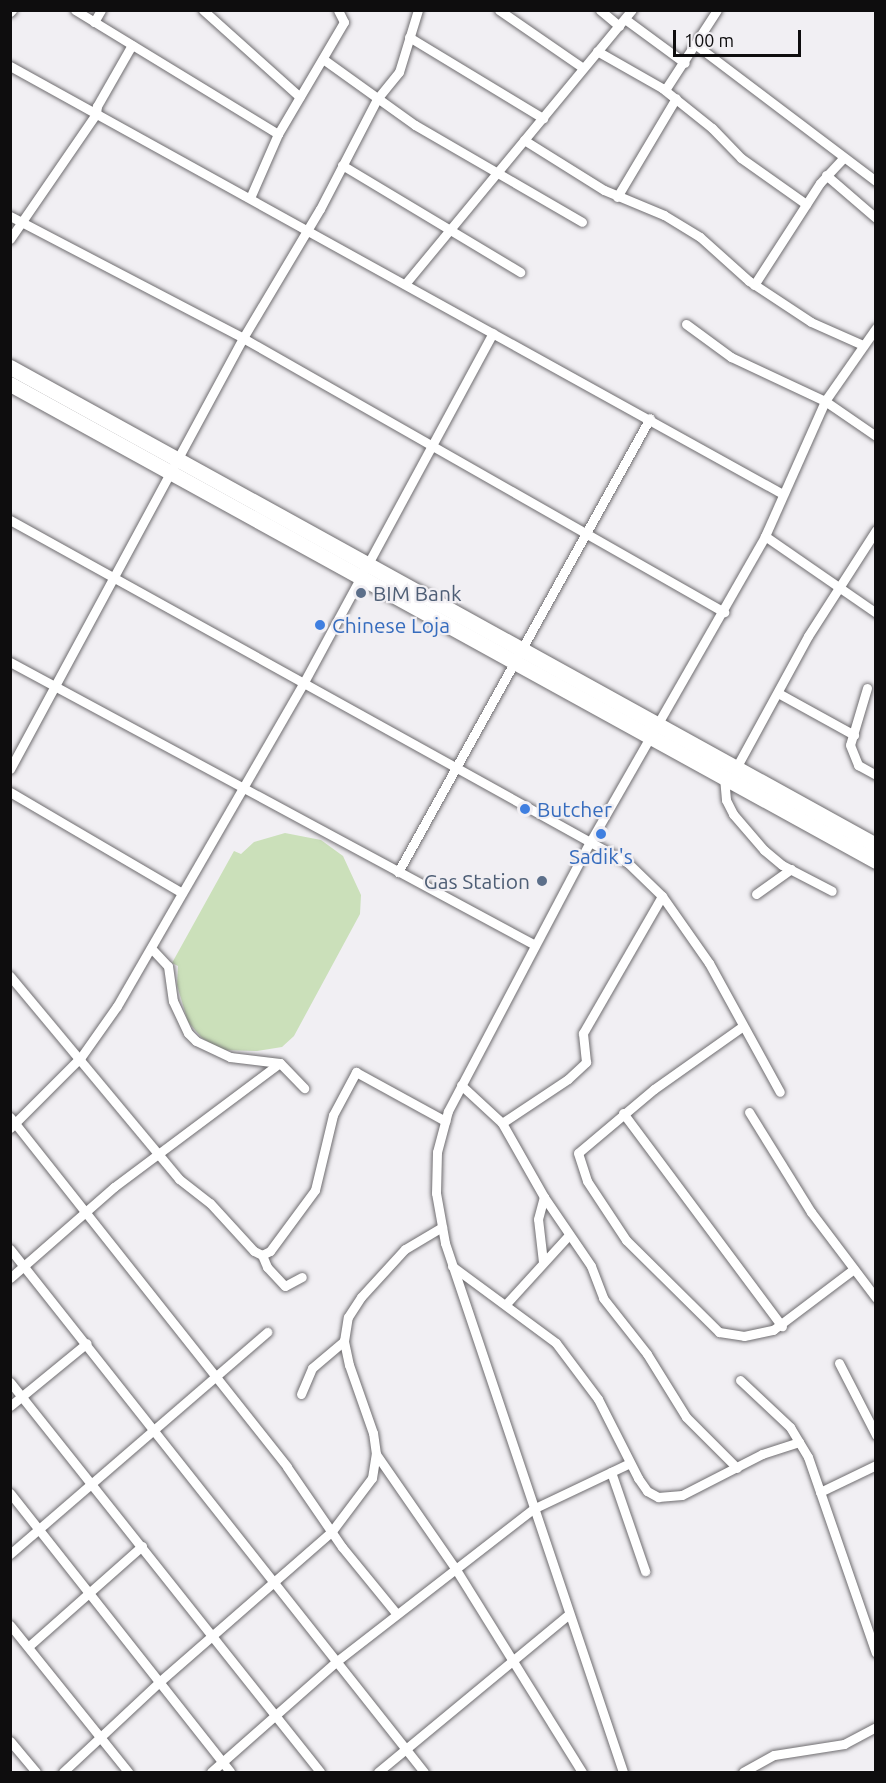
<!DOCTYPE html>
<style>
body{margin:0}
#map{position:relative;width:886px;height:1783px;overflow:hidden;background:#f1eff3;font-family:Ubuntu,sans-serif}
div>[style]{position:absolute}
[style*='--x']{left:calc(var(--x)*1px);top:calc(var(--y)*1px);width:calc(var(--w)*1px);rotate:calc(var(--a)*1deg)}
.green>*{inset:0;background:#cbe0ba}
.roads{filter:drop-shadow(0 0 2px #6f6d70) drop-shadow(0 0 2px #6f6d70)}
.minor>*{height:9px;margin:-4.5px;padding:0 4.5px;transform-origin:4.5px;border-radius:4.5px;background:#fff}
.primary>*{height:15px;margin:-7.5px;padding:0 7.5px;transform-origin:7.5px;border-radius:7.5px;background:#fff}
.dots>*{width:16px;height:16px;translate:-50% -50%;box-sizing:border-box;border:3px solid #f1eff3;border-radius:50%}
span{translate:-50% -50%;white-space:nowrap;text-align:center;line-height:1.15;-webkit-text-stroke:4.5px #f1eff3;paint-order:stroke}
.service-label{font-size:21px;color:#4e5e75}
.left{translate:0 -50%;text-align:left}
.right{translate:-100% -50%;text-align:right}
.shop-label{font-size:21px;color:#366cbe}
.frame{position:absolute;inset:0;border:12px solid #0e0d0e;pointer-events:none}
.scale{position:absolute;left:673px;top:30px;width:128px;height:27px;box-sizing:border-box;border:3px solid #0e0d0e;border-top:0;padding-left:8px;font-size:18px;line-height:21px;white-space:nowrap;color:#0e0d0e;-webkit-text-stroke:4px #f1eff3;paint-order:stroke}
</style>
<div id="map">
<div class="green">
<div style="clip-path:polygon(285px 833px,321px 840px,343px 856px,361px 895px,360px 914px,294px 1036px,282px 1047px,257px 1051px,222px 1050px,202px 1038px,188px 1022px,177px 985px,178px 966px,172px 963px,234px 851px,241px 854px,254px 842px)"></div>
</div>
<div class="roads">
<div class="minor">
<div style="--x:75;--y:10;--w:238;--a:31.4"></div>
<div style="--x:203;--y:10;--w:130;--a:41.9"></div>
<div style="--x:499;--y:10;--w:102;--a:34.6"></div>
<div style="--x:600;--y:10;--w:25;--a:40"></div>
<div style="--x:10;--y:12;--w:3;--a:-45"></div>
<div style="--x:625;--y:19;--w:74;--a:36.3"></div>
<div style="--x:94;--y:22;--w:14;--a:-60"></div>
<div style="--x:409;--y:37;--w:157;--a:31.2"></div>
<div style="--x:696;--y:45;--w:226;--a:37.1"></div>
<div style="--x:597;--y:51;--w:75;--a:29.6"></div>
<div style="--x:662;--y:88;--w:64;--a:38.7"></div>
<div style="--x:712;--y:128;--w:42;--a:46"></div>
<div style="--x:741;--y:158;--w:80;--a:35.3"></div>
<div style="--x:323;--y:59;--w:113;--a:35.7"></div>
<div style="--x:415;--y:125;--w:193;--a:30.1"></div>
<div style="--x:10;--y:66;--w:881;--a:28.98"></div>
<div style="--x:665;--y:90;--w:95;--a:-57"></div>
<div style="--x:524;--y:140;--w:94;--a:32"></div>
<div style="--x:604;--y:190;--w:65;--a:22.6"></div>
<div style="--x:664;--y:215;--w:42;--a:31.4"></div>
<div style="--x:700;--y:237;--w:66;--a:41.9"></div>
<div style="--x:749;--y:281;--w:74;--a:33.5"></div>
<div style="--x:811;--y:322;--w:57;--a:23.9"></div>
<div style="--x:342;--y:165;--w:208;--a:31"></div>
<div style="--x:826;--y:175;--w:66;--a:40.7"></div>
<div style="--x:617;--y:197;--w:115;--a:-59.2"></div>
<div style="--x:250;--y:198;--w:70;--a:-66.4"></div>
<div style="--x:278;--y:134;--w:130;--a:-59.5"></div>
<div style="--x:344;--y:22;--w:13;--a:-117"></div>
<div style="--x:10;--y:216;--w:263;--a:27.6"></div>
<div style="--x:243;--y:338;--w:554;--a:29.67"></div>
<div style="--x:10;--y:239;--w:152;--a:-55.5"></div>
<div style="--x:96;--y:114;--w:8;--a:-83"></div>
<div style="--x:97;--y:106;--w:70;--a:-60.2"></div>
<div style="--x:405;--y:284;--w:356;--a:-50.4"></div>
<div style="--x:754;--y:285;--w:121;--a:-57.1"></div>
<div style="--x:820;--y:183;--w:34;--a:-47"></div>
<div style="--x:686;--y:324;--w:56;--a:36.3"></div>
<div style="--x:731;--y:357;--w:104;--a:25.1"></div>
<div style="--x:825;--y:401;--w:62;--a:34.5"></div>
<div style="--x:10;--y:520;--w:707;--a:29.03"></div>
<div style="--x:628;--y:863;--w:47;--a:44.1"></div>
<div style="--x:662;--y:896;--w:82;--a:55"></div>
<div style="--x:709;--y:963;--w:147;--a:61.2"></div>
<div style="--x:765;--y:536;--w:135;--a:34.7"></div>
<div style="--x:10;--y:662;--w:596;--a:28.33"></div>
<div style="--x:867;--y:688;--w:59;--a:106.6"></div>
<div style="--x:850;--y:745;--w:22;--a:68"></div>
<div style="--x:858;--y:765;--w:21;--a:29"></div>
<div style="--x:778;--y:693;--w:87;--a:28.9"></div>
<div style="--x:736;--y:768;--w:150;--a:-61.4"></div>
<div style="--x:808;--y:636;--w:126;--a:-57.3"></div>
<div style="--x:10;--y:769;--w:490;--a:-61.6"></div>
<div style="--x:243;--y:338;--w:150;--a:-59.2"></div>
<div style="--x:320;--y:209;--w:124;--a:-62.6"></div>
<div style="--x:377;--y:99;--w:35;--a:-51"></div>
<div style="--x:399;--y:72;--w:65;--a:-73"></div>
<div style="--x:724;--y:777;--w:23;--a:85"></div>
<div style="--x:726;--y:800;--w:16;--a:63"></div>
<div style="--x:733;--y:814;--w:48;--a:49.3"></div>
<div style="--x:764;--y:850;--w:23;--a:40"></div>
<div style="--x:782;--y:865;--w:56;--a:27.5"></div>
<div style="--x:10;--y:792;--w:199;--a:30.4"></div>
<div style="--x:398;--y:872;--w:519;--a:-60.97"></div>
<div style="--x:756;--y:894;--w:43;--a:-35.5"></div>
<div style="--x:151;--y:948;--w:25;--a:47"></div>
<div style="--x:168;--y:966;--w:35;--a:82"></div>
<div style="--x:173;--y:1001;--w:35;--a:65"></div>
<div style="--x:188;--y:1033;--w:11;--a:45"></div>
<div style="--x:196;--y:1041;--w:38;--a:25"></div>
<div style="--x:230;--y:1057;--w:50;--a:6.8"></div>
<div style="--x:280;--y:1063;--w:35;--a:46"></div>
<div style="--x:10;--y:976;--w:264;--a:50.2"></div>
<div style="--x:179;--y:1179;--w:39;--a:38"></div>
<div style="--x:210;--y:1203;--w:65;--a:47.5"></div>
<div style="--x:254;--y:1251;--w:9;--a:27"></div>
<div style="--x:262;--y:1255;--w:13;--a:67"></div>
<div style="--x:267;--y:1267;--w:26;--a:47"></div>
<div style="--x:285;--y:1286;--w:19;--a:-28"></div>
<div style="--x:743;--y:1026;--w:109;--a:144.7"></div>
<div style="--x:654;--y:1089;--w:99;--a:139.9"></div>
<div style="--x:578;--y:1153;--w:29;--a:72"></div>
<div style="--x:587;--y:1181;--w:71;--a:56.5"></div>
<div style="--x:626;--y:1240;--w:131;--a:44.7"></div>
<div style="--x:719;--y:1332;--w:25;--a:9"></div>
<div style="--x:744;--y:1336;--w:30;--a:-12"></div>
<div style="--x:773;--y:1330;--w:101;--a:-37"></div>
<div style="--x:461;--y:1085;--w:56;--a:42.8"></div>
<div style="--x:502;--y:1123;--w:85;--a:60.4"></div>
<div style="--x:544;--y:1197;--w:83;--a:55.7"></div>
<div style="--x:591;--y:1266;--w:34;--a:69"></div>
<div style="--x:603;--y:1298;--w:71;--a:51.8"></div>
<div style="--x:647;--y:1354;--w:74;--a:58.2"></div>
<div style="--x:686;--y:1417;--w:72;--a:45"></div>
<div style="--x:749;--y:1112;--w:118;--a:58.2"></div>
<div style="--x:811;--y:1212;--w:108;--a:52.9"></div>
<div style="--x:623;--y:1113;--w:266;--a:53.3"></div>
<div style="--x:10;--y:1117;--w:446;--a:51.6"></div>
<div style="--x:287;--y:1467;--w:97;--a:55.5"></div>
<div style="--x:342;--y:1547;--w:85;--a:50.7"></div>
<div style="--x:502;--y:1123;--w:79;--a:-33.7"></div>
<div style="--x:568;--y:1079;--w:25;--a:-43"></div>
<div style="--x:586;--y:1062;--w:29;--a:-96"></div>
<div style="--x:583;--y:1033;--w:158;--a:-60"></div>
<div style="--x:10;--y:1128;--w:100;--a:-45"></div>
<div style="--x:81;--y:1057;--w:62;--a:-54.8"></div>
<div style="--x:117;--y:1006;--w:372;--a:-60"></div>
<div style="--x:303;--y:684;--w:399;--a:-61.6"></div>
<div style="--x:10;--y:1249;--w:667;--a:51.64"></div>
<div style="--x:262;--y:1255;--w:9;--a:-27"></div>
<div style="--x:270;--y:1251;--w:76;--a:-53.6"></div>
<div style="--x:315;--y:1190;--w:77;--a:-76.5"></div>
<div style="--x:333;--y:1115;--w:49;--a:-61.9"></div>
<div style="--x:356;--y:1072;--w:102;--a:28.8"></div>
<div style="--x:543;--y:1262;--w:43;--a:-96.6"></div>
<div style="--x:538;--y:1219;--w:23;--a:-75"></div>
<div style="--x:452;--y:1266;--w:129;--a:36.5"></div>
<div style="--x:556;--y:1343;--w:70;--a:53.1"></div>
<div style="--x:598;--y:1399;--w:89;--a:63.1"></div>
<div style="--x:638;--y:1478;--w:16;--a:55"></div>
<div style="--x:647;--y:1491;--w:13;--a:29"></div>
<div style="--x:658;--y:1497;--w:24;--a:-5"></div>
<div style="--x:682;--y:1495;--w:90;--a:-27.1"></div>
<div style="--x:762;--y:1454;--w:39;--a:-18"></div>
<div style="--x:10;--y:1278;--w:138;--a:-41.2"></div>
<div style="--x:114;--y:1187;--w:207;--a:-36.8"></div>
<div style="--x:506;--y:1304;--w:93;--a:-47.6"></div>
<div style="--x:839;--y:1363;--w:81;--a:62.8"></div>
<div style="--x:740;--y:1380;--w:69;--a:43.2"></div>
<div style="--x:790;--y:1427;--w:35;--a:59"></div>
<div style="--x:808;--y:1457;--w:207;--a:70.9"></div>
<div style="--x:10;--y:1382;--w:498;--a:51.5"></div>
<div style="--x:301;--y:1394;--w:28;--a:-67"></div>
<div style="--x:312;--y:1368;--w:42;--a:-40.2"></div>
<div style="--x:10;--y:1406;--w:99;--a:-39.3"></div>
<div style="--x:376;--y:1454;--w:139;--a:55.3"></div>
<div style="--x:455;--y:1568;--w:240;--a:58.1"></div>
<div style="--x:611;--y:1472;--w:105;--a:71"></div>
<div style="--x:820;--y:1492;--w:62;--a:-25.7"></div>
<div style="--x:10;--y:1493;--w:355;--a:51.7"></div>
<div style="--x:10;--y:1554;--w:340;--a:-40.8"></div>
<div style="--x:10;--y:1625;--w:189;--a:51.2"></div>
<div style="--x:29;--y:1646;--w:151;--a:-41.5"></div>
<div style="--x:10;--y:1741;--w:40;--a:50"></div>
<div style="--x:63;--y:1772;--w:130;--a:-43.1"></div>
<div style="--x:158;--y:1683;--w:231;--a:-41.1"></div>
<div style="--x:332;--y:1531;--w:66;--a:-53"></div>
<div style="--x:372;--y:1478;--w:24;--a:-81"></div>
<div style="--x:376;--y:1454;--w:21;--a:-98"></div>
<div style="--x:373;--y:1433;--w:72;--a:-109.4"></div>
<div style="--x:349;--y:1365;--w:25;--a:-102"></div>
<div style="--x:344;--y:1341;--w:24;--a:-81"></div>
<div style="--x:348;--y:1317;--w:24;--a:-57"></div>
<div style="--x:361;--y:1297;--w:65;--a:-47.5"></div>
<div style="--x:405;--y:1249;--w:43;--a:-30.7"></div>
<div style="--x:211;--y:1772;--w:168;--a:-41.4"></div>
<div style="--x:337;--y:1661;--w:248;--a:-37.8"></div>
<div style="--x:533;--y:1509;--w:107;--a:-25.4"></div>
<div style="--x:378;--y:1772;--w:248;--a:-39.6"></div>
<div style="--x:623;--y:1772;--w:558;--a:-108.6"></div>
<div style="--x:445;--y:1243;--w:51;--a:-100.2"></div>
<div style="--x:436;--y:1193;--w:41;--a:-88.6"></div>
<div style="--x:437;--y:1152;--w:42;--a:-75"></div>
<div style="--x:448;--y:1111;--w:304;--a:-62.2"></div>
<div style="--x:590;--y:842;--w:353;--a:-60.2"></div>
<div style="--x:765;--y:536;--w:148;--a:-66"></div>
<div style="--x:825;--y:401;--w:89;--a:-55.1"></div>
<div style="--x:743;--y:1772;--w:35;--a:-29"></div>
<div style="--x:774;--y:1755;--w:71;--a:-8.9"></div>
<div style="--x:844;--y:1744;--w:36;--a:-28"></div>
</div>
<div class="primary">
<div style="--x:10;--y:367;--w:989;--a:28.9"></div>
<div style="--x:10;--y:384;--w:989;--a:28.85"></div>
</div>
</div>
<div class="dots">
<div style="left:361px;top:593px;background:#5c6f8a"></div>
<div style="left:320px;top:625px;background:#3f7fe0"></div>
<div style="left:525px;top:809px;background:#3f7fe0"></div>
<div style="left:601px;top:834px;background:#3f7fe0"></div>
<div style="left:542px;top:881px;background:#5c6f8a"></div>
</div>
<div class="service-label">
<span class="left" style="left:373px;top:593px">BIM Bank</span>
<span class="right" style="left:530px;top:881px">Gas Station</span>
</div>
<div class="shop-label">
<span class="left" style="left:332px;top:625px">Chinese Loja</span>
<span class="left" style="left:537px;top:809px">Butcher</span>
<span style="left:601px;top:856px">Sadik's</span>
</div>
<div class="frame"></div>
<div class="scale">100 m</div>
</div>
